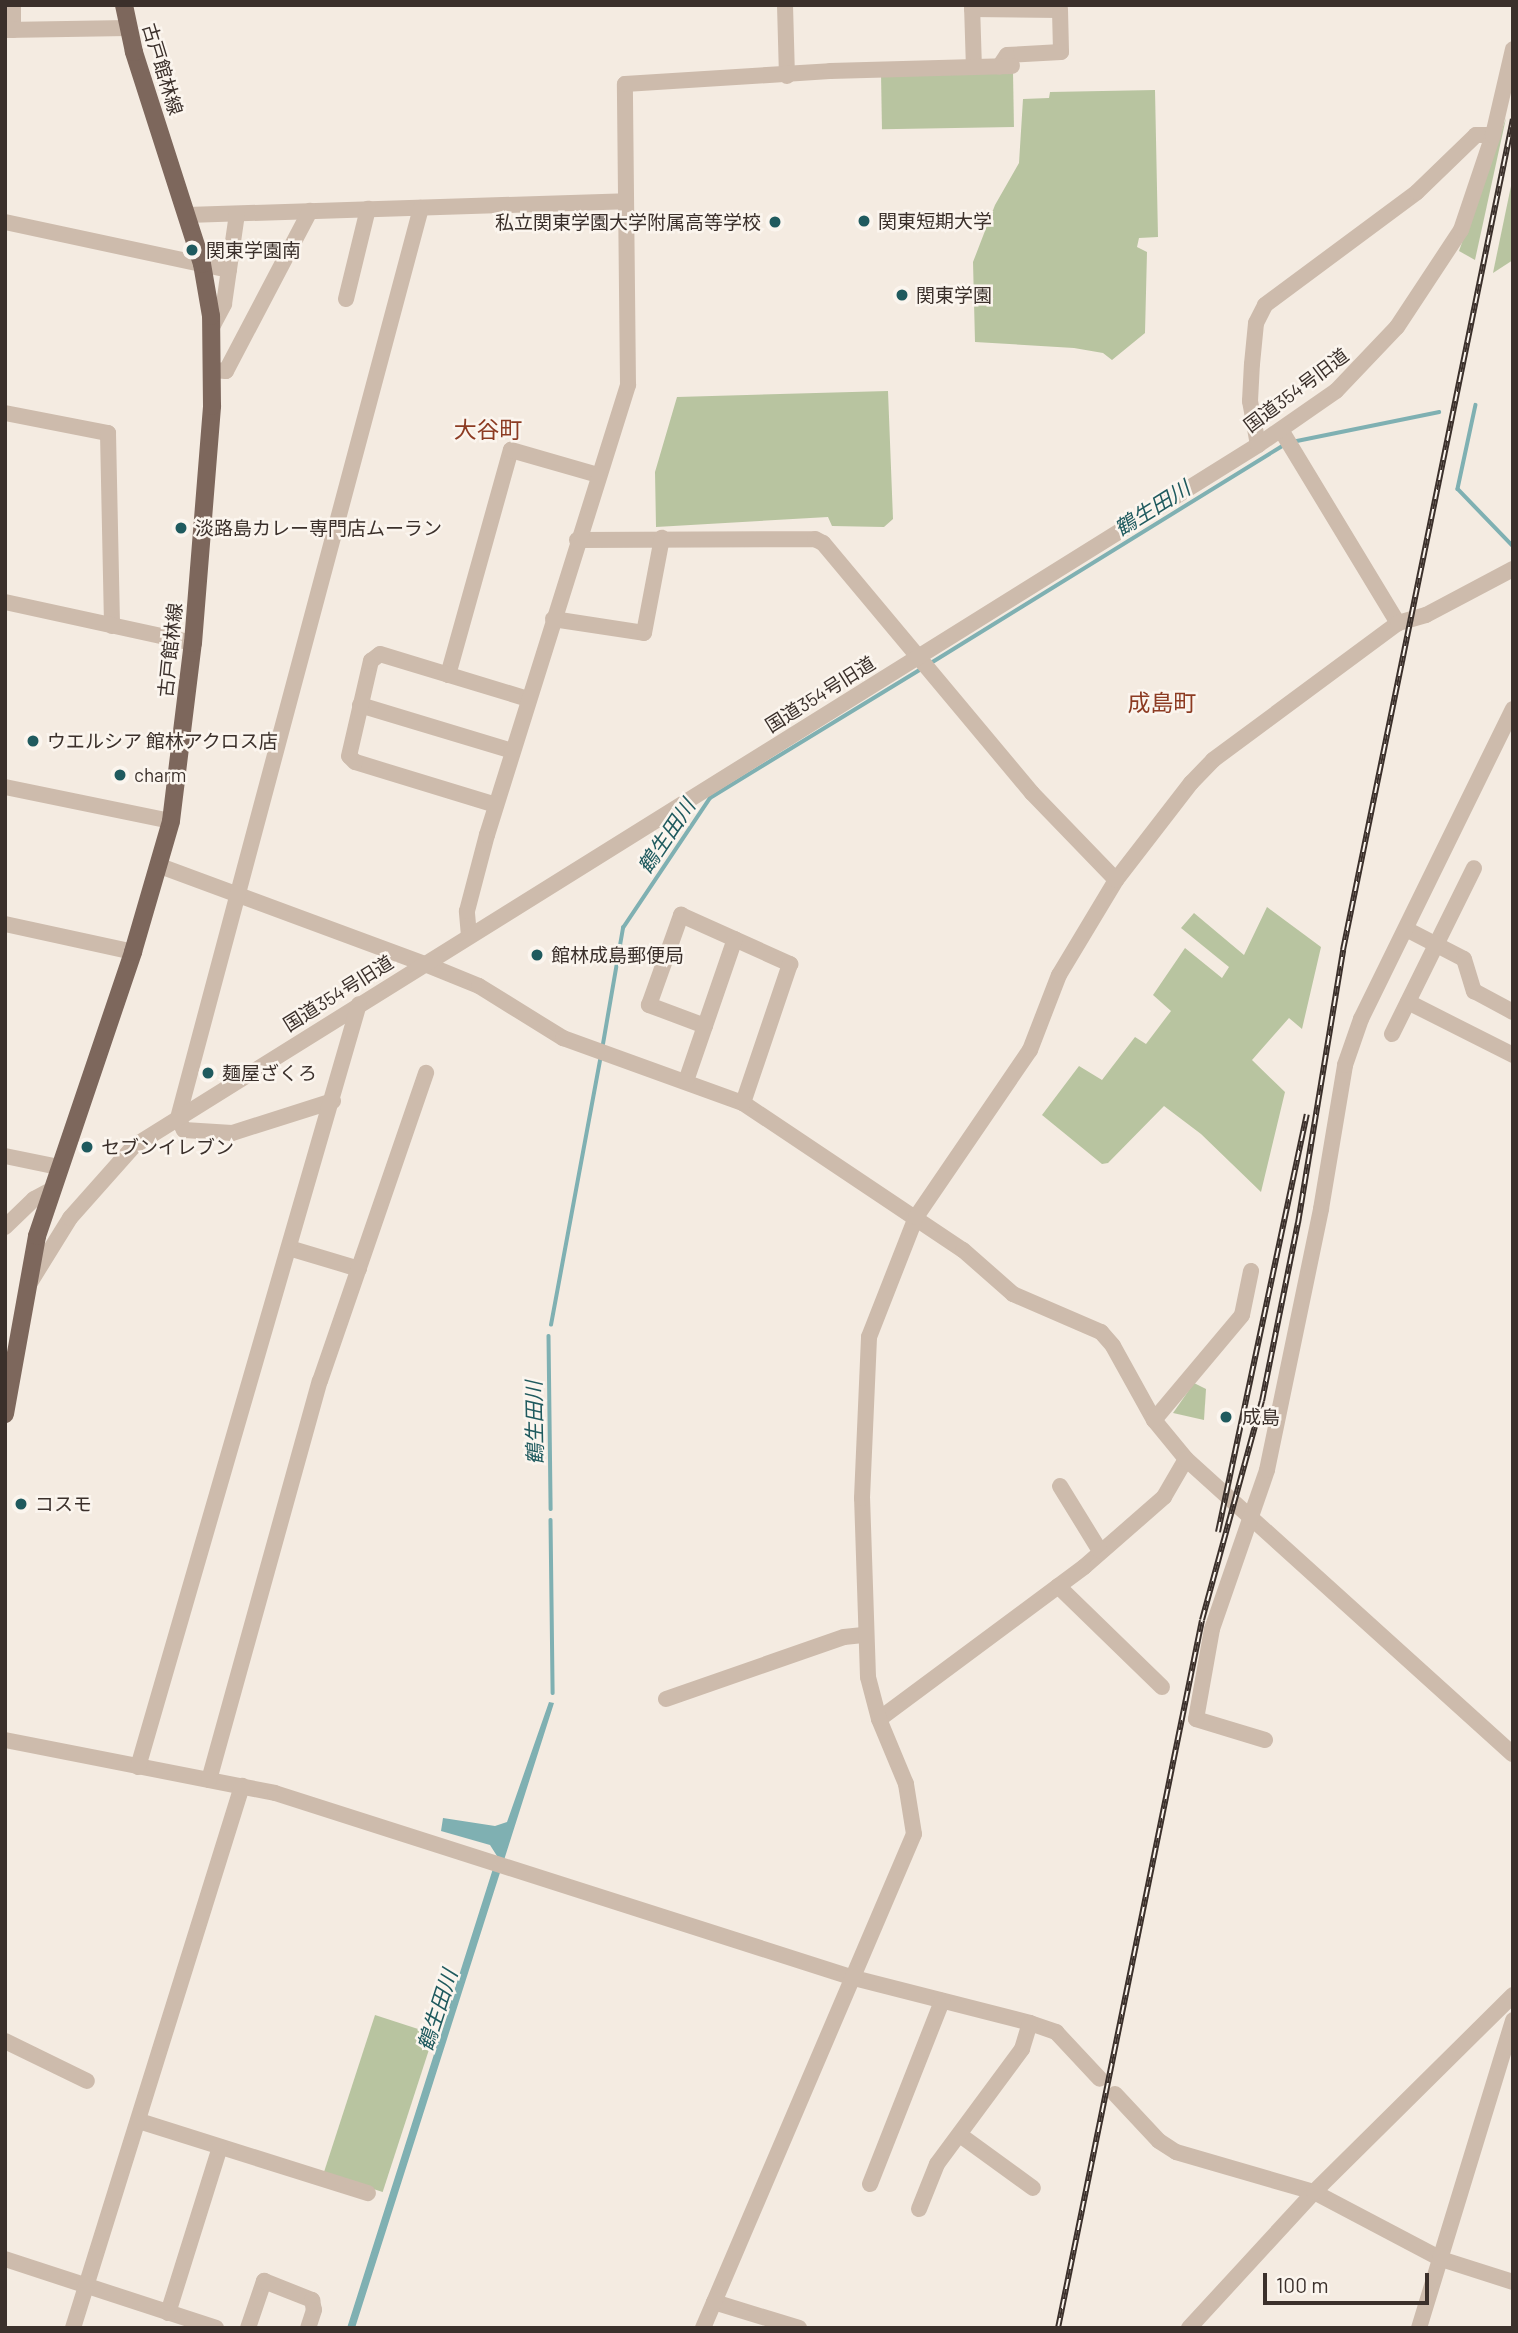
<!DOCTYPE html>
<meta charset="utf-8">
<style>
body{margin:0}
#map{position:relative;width:1518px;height:2333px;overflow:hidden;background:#f4ebe1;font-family:Barlow,"Noto Sans JP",sans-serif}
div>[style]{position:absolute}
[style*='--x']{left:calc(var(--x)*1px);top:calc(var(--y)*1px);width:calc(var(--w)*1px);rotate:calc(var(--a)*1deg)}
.green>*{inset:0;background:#b8c4a0;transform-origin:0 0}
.water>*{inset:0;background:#7fb0b2}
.stream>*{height:3.5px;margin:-1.75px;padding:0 1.75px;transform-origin:1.75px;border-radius:1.75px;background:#7fb0b2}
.minor>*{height:16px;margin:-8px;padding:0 8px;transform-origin:8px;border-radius:8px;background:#cdbbac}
.major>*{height:18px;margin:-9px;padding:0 9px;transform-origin:9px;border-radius:9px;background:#7d675c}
.rail>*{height:6px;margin-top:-3px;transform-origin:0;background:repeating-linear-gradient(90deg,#fbf5ee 0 10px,#3b302b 0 20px);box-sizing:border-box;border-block:2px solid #3b302b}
.dots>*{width:19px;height:19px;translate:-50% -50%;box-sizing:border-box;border:4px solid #fbf5ee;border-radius:50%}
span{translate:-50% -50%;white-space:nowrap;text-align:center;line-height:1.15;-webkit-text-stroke:5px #fbf5ee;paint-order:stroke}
.street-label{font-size:19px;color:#3b302b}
.poi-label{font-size:19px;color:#3b302b}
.left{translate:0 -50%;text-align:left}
.right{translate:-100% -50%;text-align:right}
.water-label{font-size:21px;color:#1f5a5e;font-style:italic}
.quarter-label{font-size:23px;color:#8c3b22}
.frame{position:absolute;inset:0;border:7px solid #3b302b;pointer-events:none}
.scale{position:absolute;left:1263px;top:2273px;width:166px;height:32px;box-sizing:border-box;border:4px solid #3b302b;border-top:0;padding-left:9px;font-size:21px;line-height:24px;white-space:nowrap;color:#3b302b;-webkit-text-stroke:5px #fbf5ee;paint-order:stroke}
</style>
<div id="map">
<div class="green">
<div style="left:1013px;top:72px;width:55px;height:132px;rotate:89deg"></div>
<div style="clip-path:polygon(1155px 90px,1158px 237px,1139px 238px,1137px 247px,1147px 252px,1145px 333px,1112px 360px,1103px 353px,1074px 348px,975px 342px,973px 262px,995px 205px,1019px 163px,1023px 99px,1049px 98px,1050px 92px)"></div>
<div style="clip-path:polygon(1506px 118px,1475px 260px,1459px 251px)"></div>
<div style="clip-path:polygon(1511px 186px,1513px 260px,1493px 273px,1494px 268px)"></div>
<div style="clip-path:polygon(888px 391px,893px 519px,884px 527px,832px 526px,828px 517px,656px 527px,655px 472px,677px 397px)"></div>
<div style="clip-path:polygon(1267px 907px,1321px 947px,1302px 1029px,1289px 1018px,1252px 1060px,1285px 1092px,1261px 1192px,1201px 1134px,1164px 1106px,1108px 1163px,1102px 1164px,1042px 1115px,1079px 1066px,1102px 1080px,1135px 1037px,1146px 1044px,1171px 1011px,1153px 995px,1185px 948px,1222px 978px,1229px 967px,1181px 928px,1194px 913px,1244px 955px)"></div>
<div style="clip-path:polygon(1194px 1383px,1206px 1389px,1204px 1420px,1173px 1413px)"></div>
<div style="left:375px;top:2015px;width:62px;height:166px;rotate:18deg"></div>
</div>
<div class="water">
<div style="clip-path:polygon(549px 1702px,554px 1703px,355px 2328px,347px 2328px,497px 1856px,490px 1845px,441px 1831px,443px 1818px,495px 1826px,507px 1822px)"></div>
</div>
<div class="stream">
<div style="--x:1476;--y:405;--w:86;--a:102.1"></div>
<div style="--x:1458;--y:489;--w:79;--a:46"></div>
<div style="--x:1297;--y:441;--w:145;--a:-11.5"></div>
<div style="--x:931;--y:663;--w:413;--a:-31.7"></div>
<div style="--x:603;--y:1044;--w:118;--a:-80.2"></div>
<div style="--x:623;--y:928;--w:156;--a:-56.2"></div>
<div style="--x:710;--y:798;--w:246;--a:-31.4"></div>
<div style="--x:551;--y:1325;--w:269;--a:-79.5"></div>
<div style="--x:549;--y:1336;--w:173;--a:89.3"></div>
<div style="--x:551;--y:1520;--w:173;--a:89.3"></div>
</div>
<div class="minor">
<div style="--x:13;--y:5;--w:25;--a:90"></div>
<div style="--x:785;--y:5;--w:71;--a:88.4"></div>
<div style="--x:972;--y:5;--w:62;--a:88.2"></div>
<div style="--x:972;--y:9;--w:88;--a:0.7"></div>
<div style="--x:1060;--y:10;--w:42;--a:88.6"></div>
<div style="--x:1061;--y:52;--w:54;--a:176.8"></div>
<div style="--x:1007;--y:55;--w:14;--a:124"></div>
<div style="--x:5;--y:30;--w:123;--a:-0.9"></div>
<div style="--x:187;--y:215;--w:439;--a:-1.8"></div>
<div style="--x:5;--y:222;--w:229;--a:12.1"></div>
<div style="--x:346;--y:299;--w:93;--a:-76.3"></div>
<div style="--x:212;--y:327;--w:26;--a:-62"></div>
<div style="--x:224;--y:304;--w:91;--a:-81.8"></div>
<div style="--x:213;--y:370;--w:13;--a:4"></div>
<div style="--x:226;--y:371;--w:181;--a:-62.3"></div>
<div style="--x:5;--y:413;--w:105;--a:11"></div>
<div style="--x:108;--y:433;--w:193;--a:88.8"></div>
<div style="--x:1281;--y:430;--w:226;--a:58.8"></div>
<div style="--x:1258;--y:445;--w:45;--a:-100.3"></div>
<div style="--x:1250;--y:401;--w:37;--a:-87"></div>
<div style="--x:1252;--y:364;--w:41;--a:-84.4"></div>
<div style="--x:1256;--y:323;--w:20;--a:-63"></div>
<div style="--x:1265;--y:305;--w:189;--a:-36.6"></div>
<div style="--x:1417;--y:192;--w:82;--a:-44"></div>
<div style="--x:1476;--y:135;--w:17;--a:0"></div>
<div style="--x:577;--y:540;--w:238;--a:-0.2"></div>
<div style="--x:815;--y:539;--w:9;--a:27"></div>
<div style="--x:823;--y:543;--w:326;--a:50.1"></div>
<div style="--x:1032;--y:793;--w:121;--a:46"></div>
<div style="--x:5;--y:602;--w:192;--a:12.3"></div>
<div style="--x:553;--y:619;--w:92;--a:8.7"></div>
<div style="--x:644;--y:633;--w:97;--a:-79.3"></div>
<div style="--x:448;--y:675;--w:234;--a:-74.4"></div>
<div style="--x:511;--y:450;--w:91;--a:16"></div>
<div style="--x:360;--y:705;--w:159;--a:16.8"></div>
<div style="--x:5;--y:787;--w:169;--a:11.6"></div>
<div style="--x:496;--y:805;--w:147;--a:-163"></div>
<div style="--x:355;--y:762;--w:8;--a:-135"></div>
<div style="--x:349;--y:756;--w:98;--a:-77"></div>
<div style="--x:371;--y:661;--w:11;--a:-38"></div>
<div style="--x:380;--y:654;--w:155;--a:16.9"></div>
<div style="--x:160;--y:866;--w:283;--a:20.3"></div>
<div style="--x:425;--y:964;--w:58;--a:22.2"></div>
<div style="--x:479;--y:986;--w:99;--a:31.8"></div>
<div style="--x:563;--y:1038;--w:191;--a:19.9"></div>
<div style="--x:743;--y:1103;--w:265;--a:33.8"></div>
<div style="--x:963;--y:1250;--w:67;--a:41.3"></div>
<div style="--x:1013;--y:1294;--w:96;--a:23.4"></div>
<div style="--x:1101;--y:1332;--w:18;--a:49"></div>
<div style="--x:1113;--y:1346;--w:85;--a:61"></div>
<div style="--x:1154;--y:1420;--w:50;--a:50.6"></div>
<div style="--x:1186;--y:1459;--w:44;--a:120.1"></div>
<div style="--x:1164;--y:1497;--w:106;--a:138.8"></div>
<div style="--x:1084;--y:1567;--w:255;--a:143.4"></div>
<div style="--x:5;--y:924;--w:131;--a:12.3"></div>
<div style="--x:1406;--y:929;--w:65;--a:27.3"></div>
<div style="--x:1464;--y:959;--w:34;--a:73"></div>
<div style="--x:1474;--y:991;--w:44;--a:28.3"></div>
<div style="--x:469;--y:936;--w:25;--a:-95"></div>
<div style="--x:467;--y:911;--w:79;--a:-75.3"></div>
<div style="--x:487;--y:835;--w:472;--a:-72.6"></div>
<div style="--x:628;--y:385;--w:301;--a:-90.6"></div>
<div style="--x:625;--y:84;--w:205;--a:-3.6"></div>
<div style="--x:830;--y:71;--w:182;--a:-1.6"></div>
<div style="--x:1408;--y:1002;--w:118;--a:26.8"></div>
<div style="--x:705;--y:1026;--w:60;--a:-159.4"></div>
<div style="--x:649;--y:1005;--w:96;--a:-70.4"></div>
<div style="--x:681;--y:915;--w:120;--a:24.2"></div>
<div style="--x:790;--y:964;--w:147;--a:108.7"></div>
<div style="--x:1392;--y:1034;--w:185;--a:-63.7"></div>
<div style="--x:686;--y:1081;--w:150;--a:-71"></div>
<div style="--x:333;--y:1101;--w:106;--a:162.4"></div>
<div style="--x:232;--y:1133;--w:48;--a:-176.4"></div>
<div style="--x:184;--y:1130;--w:13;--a:-117"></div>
<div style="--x:178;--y:1118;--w:942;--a:-75.05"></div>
<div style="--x:5;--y:1156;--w:54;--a:11.7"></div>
<div style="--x:5;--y:1227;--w:40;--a:-44"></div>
<div style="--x:34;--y:1199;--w:19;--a:-28"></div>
<div style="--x:289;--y:1248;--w:73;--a:16.7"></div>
<div style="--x:31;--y:1281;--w:74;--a:-58.2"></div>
<div style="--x:70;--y:1218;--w:96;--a:-48.4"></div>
<div style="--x:134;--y:1146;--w:1325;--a:-31.95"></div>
<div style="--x:1258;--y:445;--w:95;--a:-34.7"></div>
<div style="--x:1336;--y:391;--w:88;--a:-46.4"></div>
<div style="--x:1397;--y:327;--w:116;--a:-56.6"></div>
<div style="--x:1461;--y:230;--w:100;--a:-71.4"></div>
<div style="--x:1493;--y:135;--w:88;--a:-76.9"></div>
<div style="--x:1154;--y:1420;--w:137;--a:-50"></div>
<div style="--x:1242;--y:1315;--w:45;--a:-78.4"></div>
<div style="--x:1186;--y:1459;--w:440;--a:42.1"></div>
<div style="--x:1060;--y:1486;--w:76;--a:58.4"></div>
<div style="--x:1058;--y:1586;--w:145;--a:44.2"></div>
<div style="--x:666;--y:1699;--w:188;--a:-19.2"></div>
<div style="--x:844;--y:1637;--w:19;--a:-6"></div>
<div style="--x:5;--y:1740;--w:275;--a:11.1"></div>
<div style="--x:275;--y:1793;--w:608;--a:17.72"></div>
<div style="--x:854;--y:1978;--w:182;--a:14.3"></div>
<div style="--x:1030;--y:2023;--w:28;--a:19"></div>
<div style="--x:1056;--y:2032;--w:64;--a:46.9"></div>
<div style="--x:1265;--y:1740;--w:72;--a:-163.1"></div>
<div style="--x:1196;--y:1719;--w:91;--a:-79.9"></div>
<div style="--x:1212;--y:1629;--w:168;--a:-70.9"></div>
<div style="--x:1267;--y:1470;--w:267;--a:-78.3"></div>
<div style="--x:1321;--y:1209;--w:146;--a:-80.5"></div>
<div style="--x:1345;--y:1065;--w:49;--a:-70.8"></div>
<div style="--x:1361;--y:1019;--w:345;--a:-63.9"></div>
<div style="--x:138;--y:1767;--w:794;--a:-73.85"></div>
<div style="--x:209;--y:1780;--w:414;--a:-74.5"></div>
<div style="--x:320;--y:1381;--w:326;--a:-71"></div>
<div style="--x:5;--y:2041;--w:91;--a:26"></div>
<div style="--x:1115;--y:2094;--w:64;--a:46.9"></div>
<div style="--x:1159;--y:2141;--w:20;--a:33"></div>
<div style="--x:1176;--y:2152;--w:144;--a:16.2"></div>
<div style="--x:1314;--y:2192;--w:144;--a:27.8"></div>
<div style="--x:1441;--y:2259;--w:76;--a:17.7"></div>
<div style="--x:139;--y:2121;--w:240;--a:17.5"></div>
<div style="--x:960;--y:2135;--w:90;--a:36"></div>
<div style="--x:870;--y:2184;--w:197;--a:-68.5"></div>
<div style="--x:919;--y:2209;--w:48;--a:-68.2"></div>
<div style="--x:937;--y:2164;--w:143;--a:-53.5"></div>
<div style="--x:1022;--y:2049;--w:27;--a:-73"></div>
<div style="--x:5;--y:2259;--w:222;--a:18.1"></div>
<div style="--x:714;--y:2302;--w:89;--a:17"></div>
<div style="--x:168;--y:2313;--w:174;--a:-72.6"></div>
<div style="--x:73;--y:2328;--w:568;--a:-72.68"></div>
<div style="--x:248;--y:2328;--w:50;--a:-71.2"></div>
<div style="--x:264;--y:2281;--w:52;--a:21.6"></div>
<div style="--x:312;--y:2300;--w:10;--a:79"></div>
<div style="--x:314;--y:2310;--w:19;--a:108"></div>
<div style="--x:703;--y:2328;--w:537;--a:-66.87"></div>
<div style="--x:914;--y:1834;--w:51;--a:-99.1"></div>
<div style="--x:906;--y:1784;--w:70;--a:-112.6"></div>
<div style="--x:879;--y:1719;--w:43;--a:-104.7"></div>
<div style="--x:868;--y:1677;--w:179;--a:-91.9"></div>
<div style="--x:862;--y:1498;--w:161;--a:-87.5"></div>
<div style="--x:869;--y:1337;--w:129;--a:-68.6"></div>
<div style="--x:916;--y:1217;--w:202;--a:-55.7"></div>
<div style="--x:1030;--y:1050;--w:80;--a:-68.9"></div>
<div style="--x:1059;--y:975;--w:111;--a:-59"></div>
<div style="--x:1116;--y:880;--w:123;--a:-52.3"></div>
<div style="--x:1191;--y:783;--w:32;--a:-46"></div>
<div style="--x:1213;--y:760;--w:230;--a:-36.5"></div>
<div style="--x:1398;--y:623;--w:29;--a:-16"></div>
<div style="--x:1426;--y:615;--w:98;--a:-27.9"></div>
<div style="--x:1189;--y:2328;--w:185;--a:-47.4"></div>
<div style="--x:1314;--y:2192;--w:280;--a:-44.7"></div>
<div style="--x:1419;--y:2328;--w:322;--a:-73"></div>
</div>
<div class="major">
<div style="--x:5;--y:1414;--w:181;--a:-79.8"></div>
<div style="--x:37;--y:1236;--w:300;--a:-71.3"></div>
<div style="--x:133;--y:952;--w:136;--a:-73.8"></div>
<div style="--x:171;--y:821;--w:179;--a:-83"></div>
<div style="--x:193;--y:643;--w:238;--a:-85.4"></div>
<div style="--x:212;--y:406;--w:90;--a:-90.6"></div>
<div style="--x:211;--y:316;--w:53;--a:-99.8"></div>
<div style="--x:202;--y:264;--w:223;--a:-107.8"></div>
<div style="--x:134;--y:52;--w:48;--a:-102"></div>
</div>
<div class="rail">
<div style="--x:1218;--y:1532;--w:427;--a:-78"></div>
<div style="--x:1058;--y:2328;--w:722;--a:-78.5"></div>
<div style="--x:1202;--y:1620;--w:227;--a:-74.7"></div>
<div style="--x:1262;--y:1401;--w:182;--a:-78.6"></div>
<div style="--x:1298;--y:1223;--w:277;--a:-80.6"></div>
<div style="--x:1343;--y:950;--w:848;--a:-78.44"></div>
</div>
<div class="dots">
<div style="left:864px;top:221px;background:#1f5a5e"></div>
<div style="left:775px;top:222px;background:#1f5a5e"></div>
<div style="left:192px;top:250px;background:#1f5a5e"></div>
<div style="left:902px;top:295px;background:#1f5a5e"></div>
<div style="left:181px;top:528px;background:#1f5a5e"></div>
<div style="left:33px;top:741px;background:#1f5a5e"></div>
<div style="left:120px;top:775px;background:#1f5a5e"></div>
<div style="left:537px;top:955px;background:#1f5a5e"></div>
<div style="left:208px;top:1073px;background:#1f5a5e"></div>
<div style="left:87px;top:1147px;background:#1f5a5e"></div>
<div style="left:1226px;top:1417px;background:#1f5a5e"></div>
<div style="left:21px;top:1504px;background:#1f5a5e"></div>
</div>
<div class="street-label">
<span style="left:163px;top:69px;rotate:73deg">古戸館林線</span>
<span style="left:1296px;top:390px;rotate:-37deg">国道354号旧道</span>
<span style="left:170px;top:650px;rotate:-84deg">古戸館林線</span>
<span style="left:820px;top:694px;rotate:-32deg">国道354号旧道</span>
<span style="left:338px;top:993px;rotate:-32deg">国道354号旧道</span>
</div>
<div class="poi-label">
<span class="left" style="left:878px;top:221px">関東短期大学</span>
<span class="right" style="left:761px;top:222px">私立関東学園大学附属高等学校</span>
<span class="left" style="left:206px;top:250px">関東学園南</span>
<span class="left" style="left:916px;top:295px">関東学園</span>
<span class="left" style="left:195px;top:528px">淡路島カレー専門店ムーラン</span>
<span class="left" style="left:47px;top:741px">ウエルシア 館林アクロス店</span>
<span class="left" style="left:134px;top:775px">charm</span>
<span class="left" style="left:551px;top:955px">館林成島郵便局</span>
<span class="left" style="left:222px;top:1073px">麺屋ざくろ</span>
<span class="left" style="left:101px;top:1147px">セブンイレブン</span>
<span class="left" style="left:1242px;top:1417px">成島</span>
<span class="left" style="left:35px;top:1504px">コスモ</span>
</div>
<div class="water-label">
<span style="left:1152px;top:508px;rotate:-32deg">鶴生田川</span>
<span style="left:666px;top:836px;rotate:-56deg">鶴生田川</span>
<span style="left:534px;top:1423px;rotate:-91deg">鶴生田川</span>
<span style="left:437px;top:2010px;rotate:-72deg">鶴生田川</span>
</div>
<div class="quarter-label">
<span style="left:488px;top:429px">大谷町</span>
<span style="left:1162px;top:702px">成島町</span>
</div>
<div class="frame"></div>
<div class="scale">100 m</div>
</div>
